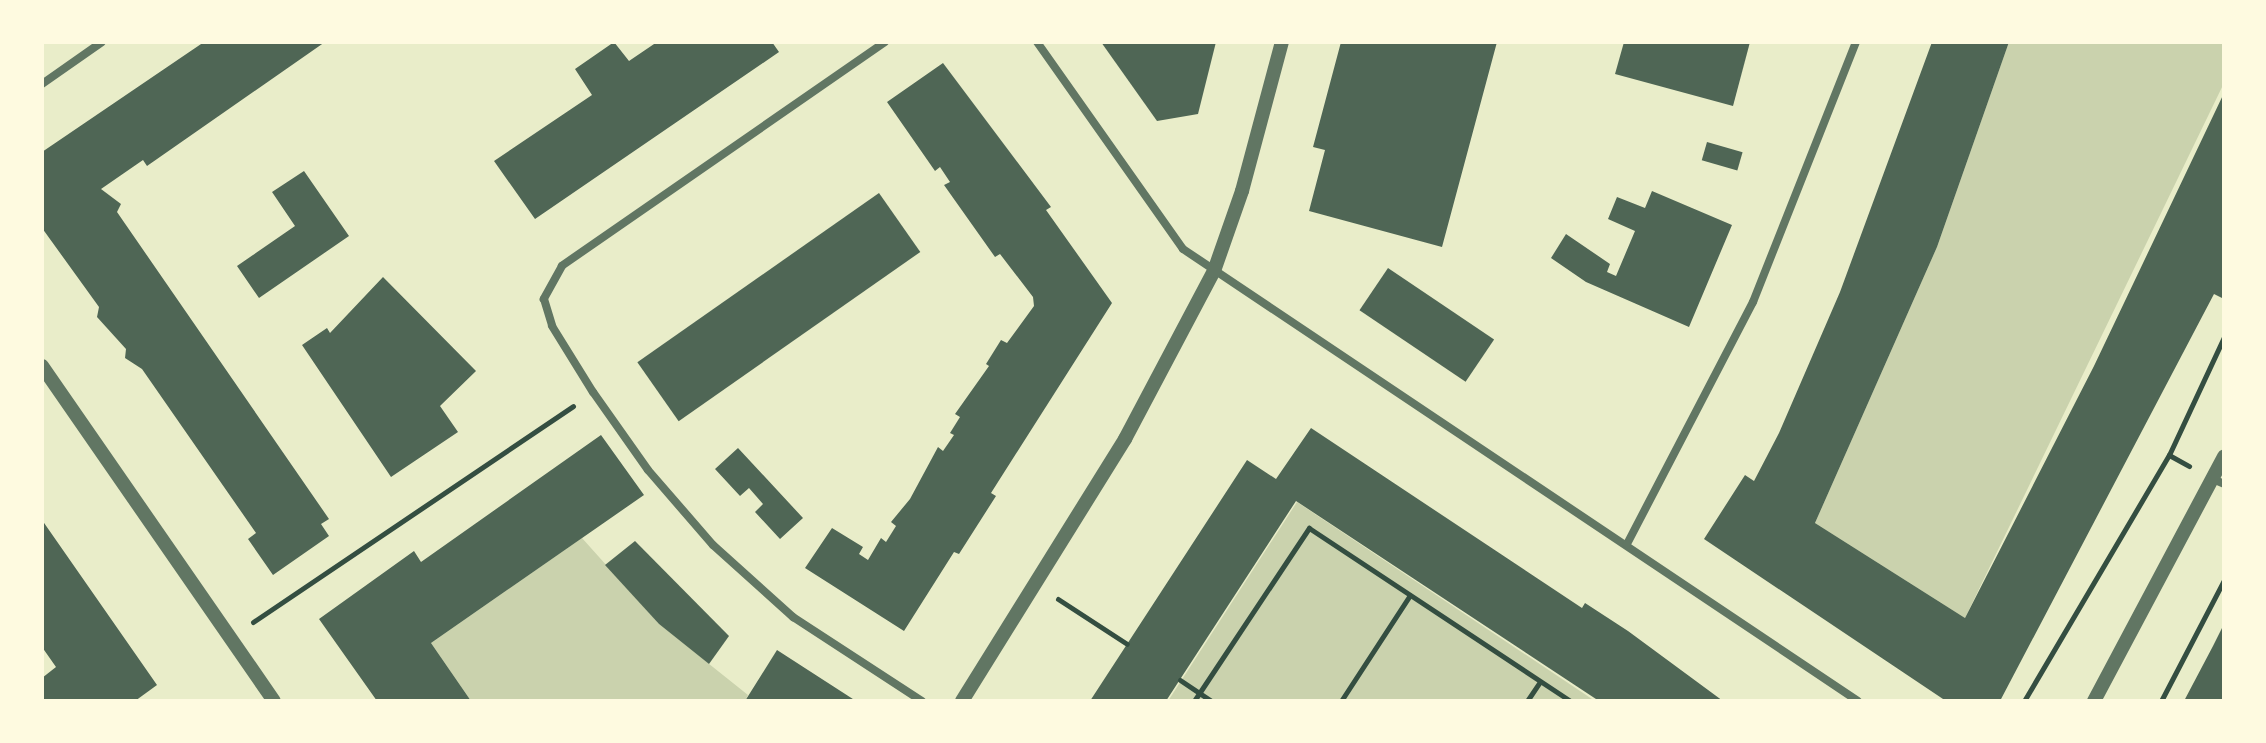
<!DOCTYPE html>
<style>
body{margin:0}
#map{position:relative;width:2266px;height:743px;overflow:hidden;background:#e9edc9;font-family:"Source Sans 3",sans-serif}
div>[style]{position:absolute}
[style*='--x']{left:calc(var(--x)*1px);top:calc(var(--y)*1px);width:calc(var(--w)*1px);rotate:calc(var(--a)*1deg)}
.green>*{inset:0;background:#cad2ad}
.building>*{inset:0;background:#4f6655;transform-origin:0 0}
.path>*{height:5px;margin:-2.5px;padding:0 2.5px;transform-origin:2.5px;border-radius:2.5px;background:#344e41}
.minor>*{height:8px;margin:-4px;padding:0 4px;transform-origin:4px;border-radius:4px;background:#617663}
.tertiary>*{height:14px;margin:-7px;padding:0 7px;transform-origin:7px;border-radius:7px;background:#617663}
span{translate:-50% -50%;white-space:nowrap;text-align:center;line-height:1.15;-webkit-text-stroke:6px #fefae0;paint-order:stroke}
.frame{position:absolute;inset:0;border:44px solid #fefae0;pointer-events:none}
</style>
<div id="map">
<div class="green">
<div style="clip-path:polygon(2009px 42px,2224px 42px,2224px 83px,1965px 618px,1815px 523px,1937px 247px)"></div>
<div style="clip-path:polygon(1297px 502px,1595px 701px,1168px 701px)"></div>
<div style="clip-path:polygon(582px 538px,659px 624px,748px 695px,745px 701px,471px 701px,431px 643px)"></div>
</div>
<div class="building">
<div style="clip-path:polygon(204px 42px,325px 42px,147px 166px,143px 160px,101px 189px,121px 204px,117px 212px,329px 519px,321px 524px,329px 536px,273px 575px,248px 539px,256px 533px,142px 369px,125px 358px,126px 349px,97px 317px,99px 307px,42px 228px,42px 152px)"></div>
<div style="clip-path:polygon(614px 42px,629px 61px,657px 42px,772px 42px,779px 52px,535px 219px,494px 161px,592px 95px,575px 69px)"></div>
<div style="clip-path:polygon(1101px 42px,1216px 42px,1198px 114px,1157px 121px)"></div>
<div style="clip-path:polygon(1341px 42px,1497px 42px,1442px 247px,1309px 211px,1325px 150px,1313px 147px)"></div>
<div style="clip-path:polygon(1624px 42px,1750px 42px,1733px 106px,1615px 74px)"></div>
<div style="clip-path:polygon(1932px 42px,2009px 42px,1937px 247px,1815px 523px,1965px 618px,2094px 366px,2224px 93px,2224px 293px,2222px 298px,2214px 294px,2000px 701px,1946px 701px,1704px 539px,1745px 475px,1754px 481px,1779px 433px,1840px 292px)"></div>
<div style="clip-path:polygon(943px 63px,1051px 207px,1046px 210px,1112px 303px,991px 493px,996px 496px,959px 554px,954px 552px,904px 631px,805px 568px,832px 528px,863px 547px,859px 554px,868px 560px,881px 538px,886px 542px,896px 526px,891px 522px,910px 499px,938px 447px,943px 451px,954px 435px,950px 433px,960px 417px,955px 414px,989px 366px,986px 364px,1001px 340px,1007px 343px,1034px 306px,1033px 297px,1000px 254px,995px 257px,944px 185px,950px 182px,940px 167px,935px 171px,887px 102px)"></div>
<div style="left:1707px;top:142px;width:37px;height:19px;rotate:16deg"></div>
<div style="clip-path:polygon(304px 171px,349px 236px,259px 298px,237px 266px,295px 226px,272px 192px)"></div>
<div style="clip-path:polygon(1652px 191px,1732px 225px,1689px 327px,1586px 282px,1551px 258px,1566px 234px,1610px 264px,1607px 272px,1616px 276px,1635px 231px,1608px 219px,1617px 197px,1645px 208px)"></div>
<div style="left:879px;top:193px;width:72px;height:295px;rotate:55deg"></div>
<div style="left:1388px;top:268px;width:128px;height:51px;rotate:34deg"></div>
<div style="clip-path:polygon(383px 277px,476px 371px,440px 406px,458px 432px,391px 477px,302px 345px,327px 328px,330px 333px)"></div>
<div style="clip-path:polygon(1311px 428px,1582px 608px,1585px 603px,1628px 631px,1723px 701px,1599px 701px,1296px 501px,1166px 701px,1090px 701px,1247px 460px,1276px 479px)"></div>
<div style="clip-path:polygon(601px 435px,644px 495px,431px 643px,471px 701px,377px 701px,319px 619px,414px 551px,421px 562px)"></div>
<div style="clip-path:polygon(738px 448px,803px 518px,780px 539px,755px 512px,763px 504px,749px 488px,740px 496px,715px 469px)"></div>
<div style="clip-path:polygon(42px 520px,157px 685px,135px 701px,42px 701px,42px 678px,56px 667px,42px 647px)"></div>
<div style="clip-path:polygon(635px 541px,729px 636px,709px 664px,659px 624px,605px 565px)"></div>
<div style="clip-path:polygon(2224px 624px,2224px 701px,2184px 701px,2213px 646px)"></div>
<div style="clip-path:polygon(777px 650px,825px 681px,856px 701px,745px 701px)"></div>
</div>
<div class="path">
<div style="--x:2169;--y:455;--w:23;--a:29"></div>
<div style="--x:1058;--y:599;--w:82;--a:33.1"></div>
<div style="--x:253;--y:622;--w:386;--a:-34"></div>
<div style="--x:1180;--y:680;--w:37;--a:34"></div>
<div style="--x:1194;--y:701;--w:208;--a:-56.4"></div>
<div style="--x:1309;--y:528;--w:313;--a:33.5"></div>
<div style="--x:1341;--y:701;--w:126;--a:-56.9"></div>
<div style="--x:1527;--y:701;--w:23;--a:-56"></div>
<div style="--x:2024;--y:701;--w:286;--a:-59.5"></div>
<div style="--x:2169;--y:455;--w:130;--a:-65"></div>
<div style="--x:2161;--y:701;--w:136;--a:-62.5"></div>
</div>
<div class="minor">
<div style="--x:885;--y:42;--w:393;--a:145.3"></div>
<div style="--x:562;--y:266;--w:38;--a:119"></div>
<div style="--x:544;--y:299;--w:28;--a:73"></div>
<div style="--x:552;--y:326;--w:78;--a:58.2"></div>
<div style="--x:593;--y:392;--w:95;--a:54.8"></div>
<div style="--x:648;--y:470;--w:99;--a:49.1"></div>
<div style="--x:713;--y:545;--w:108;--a:42"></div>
<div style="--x:793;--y:617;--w:154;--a:33.1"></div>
<div style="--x:1037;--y:42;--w:253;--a:54.8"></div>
<div style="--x:1183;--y:249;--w:812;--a:33.81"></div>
<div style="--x:42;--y:84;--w:73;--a:-35"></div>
<div style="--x:2213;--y:479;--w:12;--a:24"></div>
<div style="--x:1627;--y:544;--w:273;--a:-62.5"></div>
<div style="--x:1753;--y:302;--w:280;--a:-68.4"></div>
</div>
<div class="tertiary">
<div style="--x:42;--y:366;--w:407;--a:55.3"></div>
<div style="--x:962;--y:701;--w:309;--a:-58.1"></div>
<div style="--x:1125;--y:439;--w:190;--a:-62.1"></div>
<div style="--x:1214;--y:271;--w:85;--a:-70.7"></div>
<div style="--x:1242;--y:191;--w:154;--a:-75"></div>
<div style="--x:2094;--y:701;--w:277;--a:-62"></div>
</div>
<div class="frame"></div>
</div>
